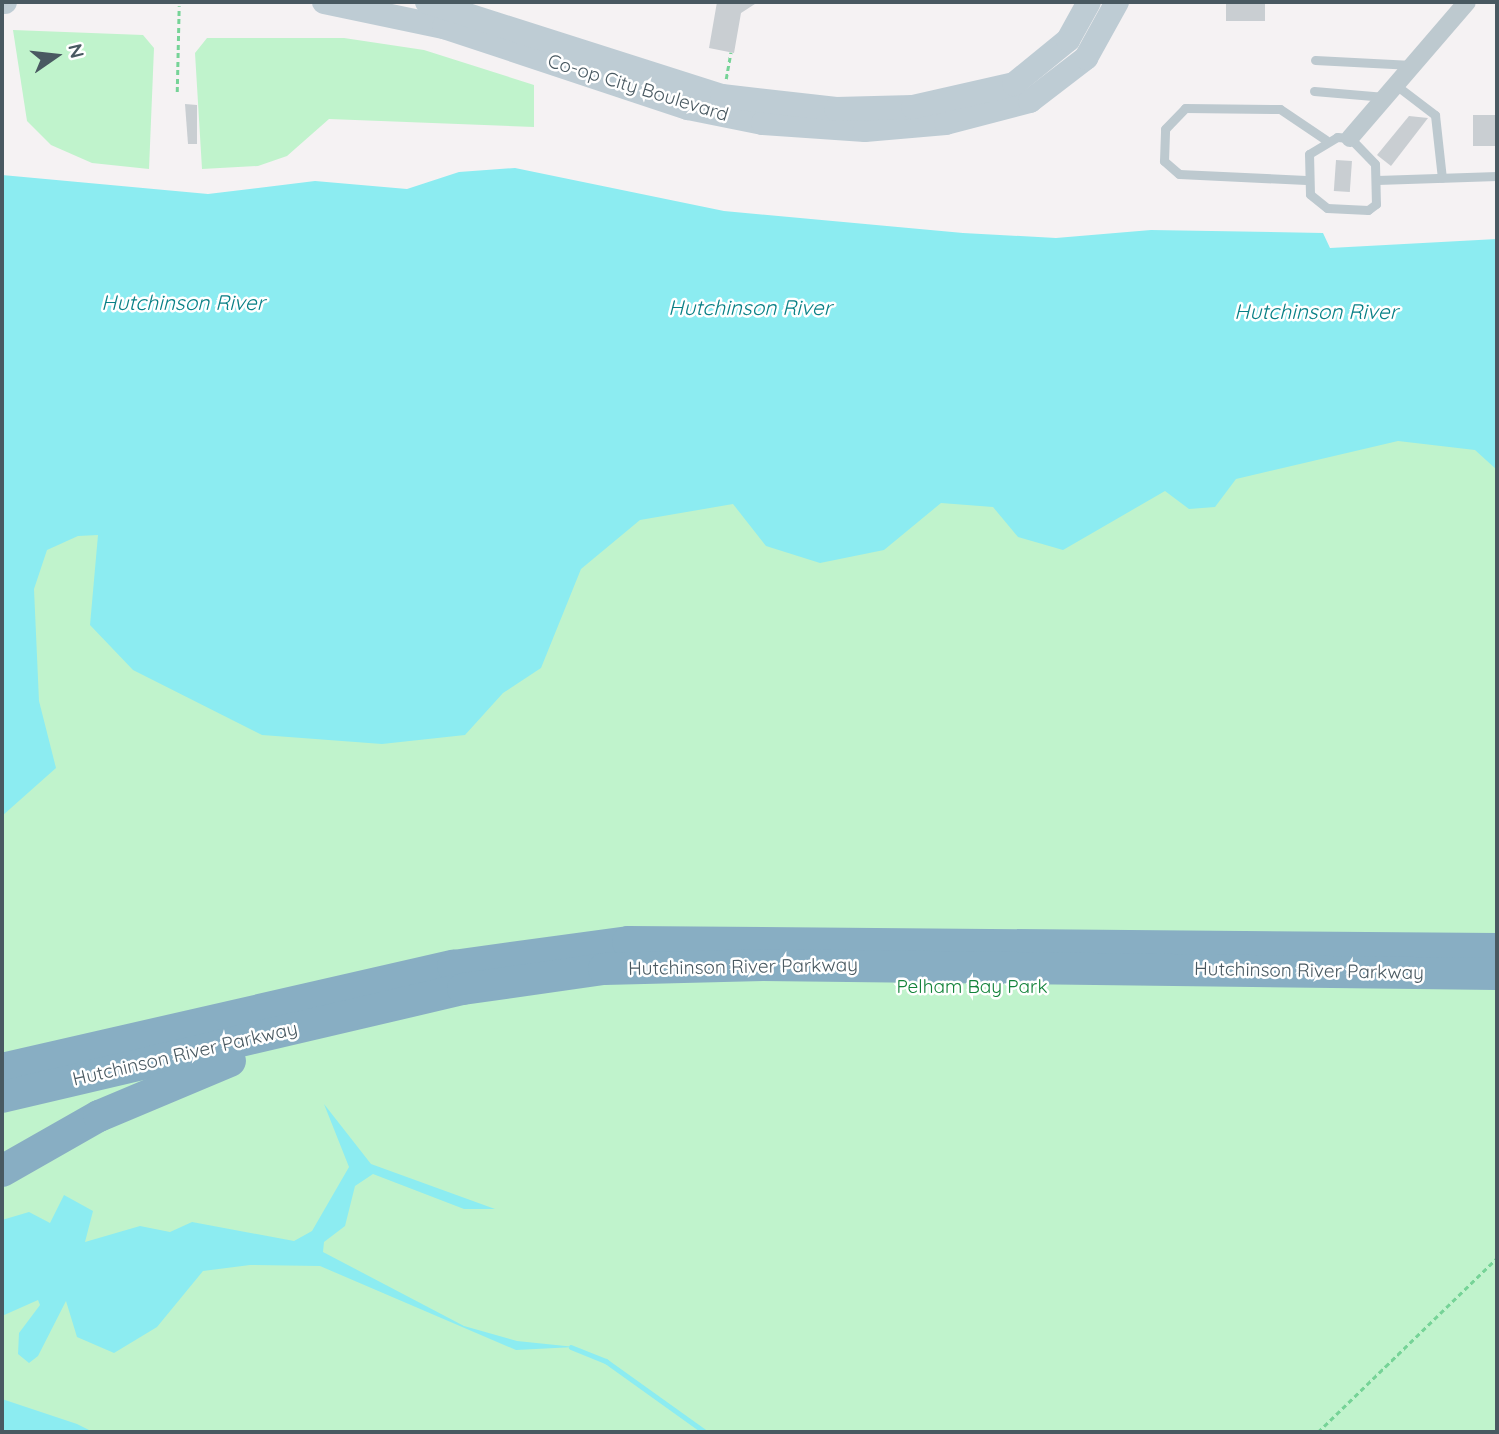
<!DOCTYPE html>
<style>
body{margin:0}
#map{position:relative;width:1499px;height:1434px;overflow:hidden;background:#f5f2f3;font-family:Quicksand,sans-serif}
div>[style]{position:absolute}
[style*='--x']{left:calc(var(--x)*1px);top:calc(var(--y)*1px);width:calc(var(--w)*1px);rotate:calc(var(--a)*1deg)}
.green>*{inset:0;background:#c0f3cc;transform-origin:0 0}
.water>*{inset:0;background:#8cecf1}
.stream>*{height:4.5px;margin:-2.25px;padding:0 2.25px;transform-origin:2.25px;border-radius:2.25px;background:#8cecf1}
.building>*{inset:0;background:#c9ced2;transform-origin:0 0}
.path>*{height:2.5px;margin-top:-1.25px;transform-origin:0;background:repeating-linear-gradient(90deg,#76d397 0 5px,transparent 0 8.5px)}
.lane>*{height:9px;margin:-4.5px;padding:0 4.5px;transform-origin:4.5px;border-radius:4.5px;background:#bdc9cf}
.street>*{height:18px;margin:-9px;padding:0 9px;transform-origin:9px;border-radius:9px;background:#bdc9cf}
.secondary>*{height:24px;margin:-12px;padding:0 12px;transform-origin:12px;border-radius:12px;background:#beccd4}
.highway>*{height:32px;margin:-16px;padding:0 16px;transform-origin:16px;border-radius:16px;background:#88aec3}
span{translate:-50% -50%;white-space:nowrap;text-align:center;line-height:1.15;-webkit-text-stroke:5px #fff;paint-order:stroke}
.street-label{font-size:19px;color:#495961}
.park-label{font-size:19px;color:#13833a}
.water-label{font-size:21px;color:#098086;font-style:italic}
.frame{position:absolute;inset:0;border:4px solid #495961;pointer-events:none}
.north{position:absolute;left:21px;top:21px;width:70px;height:70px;-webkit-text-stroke:5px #fff;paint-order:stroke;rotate:76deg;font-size:19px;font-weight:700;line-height:28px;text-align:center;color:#495961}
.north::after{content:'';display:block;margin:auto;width:24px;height:32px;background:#495961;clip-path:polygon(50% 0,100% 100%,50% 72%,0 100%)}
</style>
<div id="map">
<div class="green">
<div style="clip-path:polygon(13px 30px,143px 35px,154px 48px,149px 169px,92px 163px,51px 145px,27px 121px)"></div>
<div style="clip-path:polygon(207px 38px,344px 38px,424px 50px,534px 85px,534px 127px,329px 119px,287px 156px,258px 166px,202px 169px,195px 53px)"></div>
<div style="left:1497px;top:413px;width:1019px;height:1498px;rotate:90deg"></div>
</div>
<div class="water">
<div style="clip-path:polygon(515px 168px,724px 211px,963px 233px,1056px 238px,1151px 230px,1323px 233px,1330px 248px,1497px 239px,1497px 470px,1475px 450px,1398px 441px,1236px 479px,1215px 507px,1189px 509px,1165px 491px,1063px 550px,1018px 537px,993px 507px,941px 503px,884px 550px,820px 563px,766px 546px,733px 504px,640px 520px,581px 569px,541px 668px,503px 693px,465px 735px,382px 744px,262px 735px,133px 670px,90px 625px,98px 535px,78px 536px,47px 550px,34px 589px,39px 701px,56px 768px,2px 816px,2px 175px,208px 194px,315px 181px,407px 189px,459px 172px)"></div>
<div style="clip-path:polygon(324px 1104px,371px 1164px,495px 1209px,464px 1209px,373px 1174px,355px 1186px,345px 1226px,324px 1242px,323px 1252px,464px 1326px,517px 1341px,575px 1347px,516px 1350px,320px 1266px,250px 1265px,203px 1271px,157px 1327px,114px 1353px,77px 1337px,66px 1301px,38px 1356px,29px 1363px,18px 1354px,19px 1333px,40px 1305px,38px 1300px,2px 1316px,2px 1220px,29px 1212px,50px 1223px,64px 1195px,93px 1211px,85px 1242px,140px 1226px,170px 1232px,192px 1222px,294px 1241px,312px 1231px,349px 1167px)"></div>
<div style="clip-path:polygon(2px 1399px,77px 1424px,93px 1432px,2px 1432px)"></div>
</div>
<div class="stream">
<div style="--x:571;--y:1347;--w:38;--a:22"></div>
<div style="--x:606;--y:1361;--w:122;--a:35.6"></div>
</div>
<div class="building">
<div style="clip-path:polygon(717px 2px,758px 2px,741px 13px,734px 53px,709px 48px)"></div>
<div style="left:1226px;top:2px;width:39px;height:19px"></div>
<div style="clip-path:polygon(185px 104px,197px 105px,197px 144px,188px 144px)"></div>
<div style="left:1473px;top:115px;width:24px;height:31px"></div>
<div style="clip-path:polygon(1409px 116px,1428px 118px,1391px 166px,1377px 155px)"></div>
<div style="left:1336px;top:160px;width:16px;height:31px;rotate:4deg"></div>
</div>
<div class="path">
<div style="--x:726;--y:79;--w:27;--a:-80"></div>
<div style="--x:177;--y:92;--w:86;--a:-88.7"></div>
<div style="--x:1318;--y:1432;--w:250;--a:-44.2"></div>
</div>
<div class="lane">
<div style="--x:1315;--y:60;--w:97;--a:3"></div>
<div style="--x:1397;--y:86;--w:48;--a:37.3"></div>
<div style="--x:1435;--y:115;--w:63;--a:83.7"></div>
<div style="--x:1314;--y:91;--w:71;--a:4.8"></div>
<div style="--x:1337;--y:137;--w:13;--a:4"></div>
<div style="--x:1350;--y:138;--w:36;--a:46"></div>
<div style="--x:1375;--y:164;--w:40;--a:88.6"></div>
<div style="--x:1376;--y:204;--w:10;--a:143"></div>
<div style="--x:1368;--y:210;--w:41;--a:-177.2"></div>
<div style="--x:1327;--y:208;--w:22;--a:-141"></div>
<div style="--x:1310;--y:194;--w:40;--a:-91.4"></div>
<div style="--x:1309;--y:154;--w:33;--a:-31"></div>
<div style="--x:1306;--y:180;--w:127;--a:-177.3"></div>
<div style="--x:1179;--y:174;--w:20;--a:-139"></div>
<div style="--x:1164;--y:161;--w:32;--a:-88"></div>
<div style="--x:1165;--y:129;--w:29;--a:-46"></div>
<div style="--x:1185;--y:108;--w:95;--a:0.6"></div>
<div style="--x:1280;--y:109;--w:55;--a:34"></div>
<div style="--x:1377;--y:180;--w:120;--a:-1.9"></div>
</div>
<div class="street">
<div style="--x:1350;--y:138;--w:179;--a:-49.3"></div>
</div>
<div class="secondary">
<div style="--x:2;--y:2;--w:3;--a:0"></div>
<div style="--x:324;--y:2;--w:123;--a:11.8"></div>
<div style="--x:444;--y:27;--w:257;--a:18.4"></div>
<div style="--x:688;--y:108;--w:76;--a:11.3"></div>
<div style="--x:763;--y:123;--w:102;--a:3.9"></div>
<div style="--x:865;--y:130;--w:81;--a:-4.9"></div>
<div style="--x:946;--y:123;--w:87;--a:-14.7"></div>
<div style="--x:1030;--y:101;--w:71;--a:-37.5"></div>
<div style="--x:1086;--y:58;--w:64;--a:-61"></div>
<div style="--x:427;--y:2;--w:310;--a:17.7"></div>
<div style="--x:722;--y:96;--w:115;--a:6.5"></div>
<div style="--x:836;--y:109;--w:77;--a:-1.5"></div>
<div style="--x:913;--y:107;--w:104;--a:-12.8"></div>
<div style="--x:1014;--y:84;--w:70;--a:-39.2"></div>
<div style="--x:1068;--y:40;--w:43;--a:-61.1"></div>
</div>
<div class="highway">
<div style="--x:2;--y:1069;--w:463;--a:-12.9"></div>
<div style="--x:453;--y:966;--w:177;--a:-7.8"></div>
<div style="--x:628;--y:942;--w:869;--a:0.46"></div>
<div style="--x:2;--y:1097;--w:473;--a:-13.2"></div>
<div style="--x:463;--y:989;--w:142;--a:-8.1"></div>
<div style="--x:604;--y:969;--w:159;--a:-1.4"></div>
<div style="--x:763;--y:965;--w:734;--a:0.7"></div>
<div style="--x:2;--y:1171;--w:112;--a:-29.6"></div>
<div style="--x:99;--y:1116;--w:142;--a:-22.8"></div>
</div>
<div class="street-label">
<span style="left:638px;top:88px;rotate:17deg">Co-op City Boulevard</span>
<span style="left:743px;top:967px;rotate:-1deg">Hutchinson River Parkway</span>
<span style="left:1309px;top:971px;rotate:1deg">Hutchinson River Parkway</span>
<span style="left:185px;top:1054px;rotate:-13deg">Hutchinson River Parkway</span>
</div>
<div class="park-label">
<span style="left:972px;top:987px">Pelham Bay Park</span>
</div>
<div class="water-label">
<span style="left:183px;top:302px">Hutchinson River</span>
<span style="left:750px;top:307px">Hutchinson River</span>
<span style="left:1316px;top:311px">Hutchinson River</span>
</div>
<div class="frame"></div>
<div class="north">N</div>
</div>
